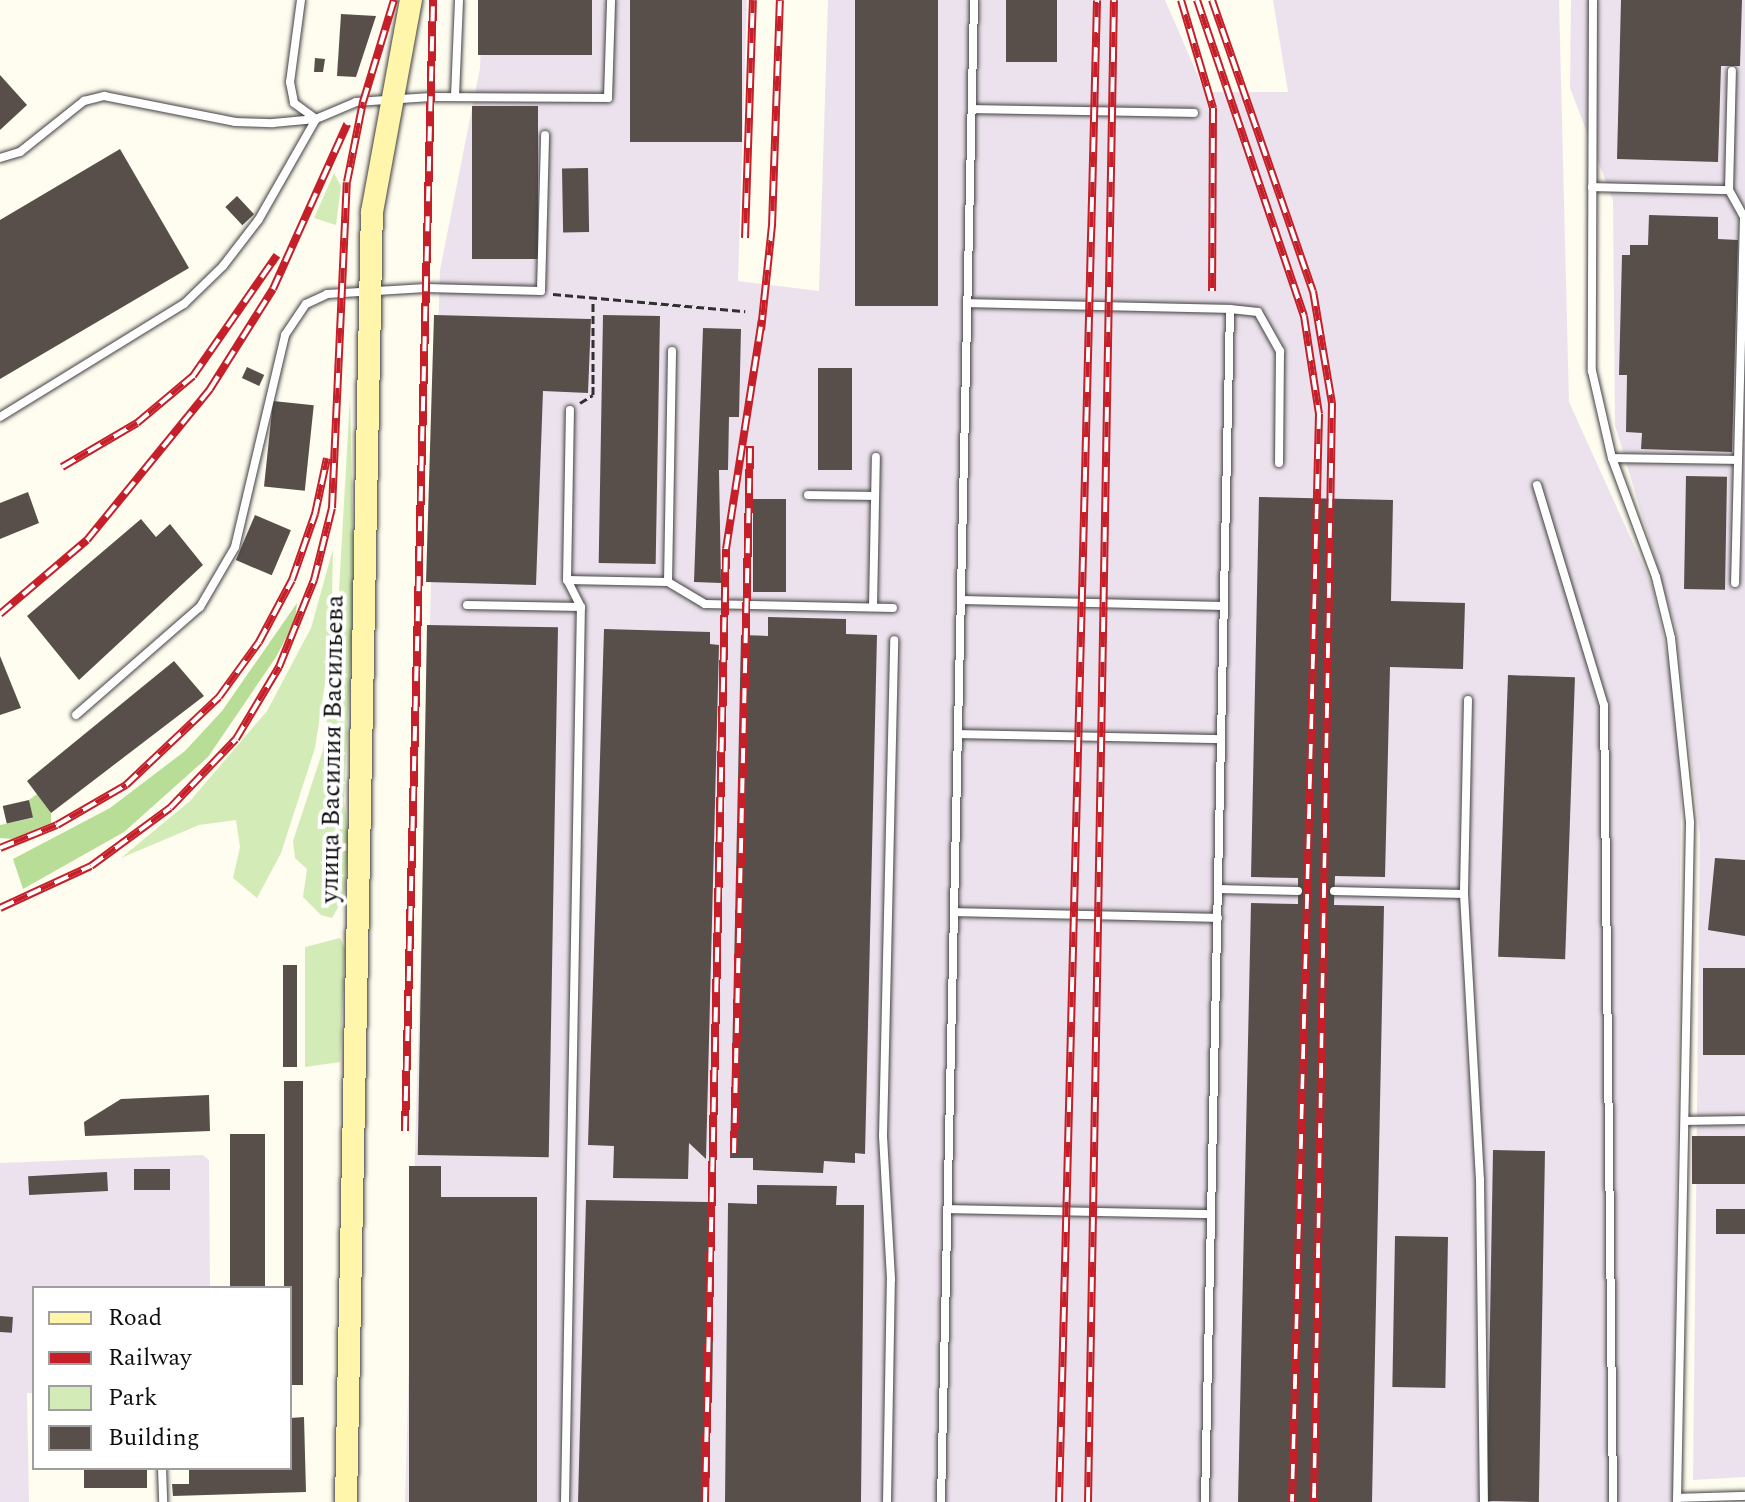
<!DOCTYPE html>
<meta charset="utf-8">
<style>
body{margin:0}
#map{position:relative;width:1745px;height:1502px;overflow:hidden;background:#fffcf0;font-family:Spectral,serif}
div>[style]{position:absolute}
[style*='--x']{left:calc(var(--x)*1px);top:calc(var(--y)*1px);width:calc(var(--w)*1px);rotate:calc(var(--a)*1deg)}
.industrial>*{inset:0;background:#ece2ed}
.green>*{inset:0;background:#d3ecb7}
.forest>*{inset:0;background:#b7dd96}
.building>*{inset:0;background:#584f4a;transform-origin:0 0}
.path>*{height:3px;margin-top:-1.5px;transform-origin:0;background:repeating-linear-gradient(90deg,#303030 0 8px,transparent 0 12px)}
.roads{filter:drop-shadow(0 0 2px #414141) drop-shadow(0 0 2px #414141)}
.lane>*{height:8px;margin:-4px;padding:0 4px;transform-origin:4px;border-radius:4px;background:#fff}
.secondary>*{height:22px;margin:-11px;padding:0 11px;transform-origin:11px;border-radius:11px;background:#fff5ab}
.rail>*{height:8px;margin-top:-4px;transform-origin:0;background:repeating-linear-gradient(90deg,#fff 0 15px,#c51f29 0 30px);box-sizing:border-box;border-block:2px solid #c51f29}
span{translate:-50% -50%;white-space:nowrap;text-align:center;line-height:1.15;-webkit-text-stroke:8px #fff;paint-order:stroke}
.street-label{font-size:26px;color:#0e0e0e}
.legend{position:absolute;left:32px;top:1286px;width:260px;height:184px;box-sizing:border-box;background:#fff;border:2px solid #9f9f9f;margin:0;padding:10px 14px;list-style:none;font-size:24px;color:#0e0e0e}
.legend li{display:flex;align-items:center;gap:16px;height:40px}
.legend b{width:40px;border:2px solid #9f9f9f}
</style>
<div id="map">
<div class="industrial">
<div style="clip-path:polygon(483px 0,747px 0,738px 281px,819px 291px,828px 0,1165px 0,1205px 92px,1288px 92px,1273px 0,1559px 0,1569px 402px,1652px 585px,1675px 690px,1681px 796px,1673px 1502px,405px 1502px,440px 270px,480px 68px)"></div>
<div style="clip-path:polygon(1571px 0,1745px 0,1745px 1477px,1693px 1480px,1700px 836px,1675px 626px,1615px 425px,1613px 200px,1570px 88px)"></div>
<div style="clip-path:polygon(203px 1155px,209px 1160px,210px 1288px,34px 1288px,34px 1393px,27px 1393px,29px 1502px,0 1502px,0 1163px)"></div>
</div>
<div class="green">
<div style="clip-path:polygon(334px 173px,341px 186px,336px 225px,314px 218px)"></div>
<div style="clip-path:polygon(350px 397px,354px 587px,344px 801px,349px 838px,344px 897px,332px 918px,321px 915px,303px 897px,307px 869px,295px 858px,293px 841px,323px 750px,336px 643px)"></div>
<div style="clip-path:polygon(333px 549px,331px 645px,315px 748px,281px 853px,257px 898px,233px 878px,240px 847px,236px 820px,199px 825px,121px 858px,190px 801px,267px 711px,311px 628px)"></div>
<div style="clip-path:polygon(340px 938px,345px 949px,340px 1062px,305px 1067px,305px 947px)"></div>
</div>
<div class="forest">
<div style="clip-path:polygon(297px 603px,295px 621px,276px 657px,208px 757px,124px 832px,23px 889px,13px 859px,110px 808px,185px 751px,222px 711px)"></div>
<div style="clip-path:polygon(37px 794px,51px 813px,51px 823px,12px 839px,0 838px,0 825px,33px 818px,29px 800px)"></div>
</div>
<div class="building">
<div style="left:478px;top:0;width:114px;height:55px"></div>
<div style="left:630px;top:0;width:112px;height:142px"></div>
<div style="left:855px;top:0;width:83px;height:306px"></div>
<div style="left:1006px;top:0;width:51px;height:62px"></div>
<div style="clip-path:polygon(1621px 0,1742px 0,1740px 66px,1721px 66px,1718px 162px,1617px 159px)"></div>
<div style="clip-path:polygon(341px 14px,376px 16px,356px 77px,337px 76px)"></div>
<div style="clip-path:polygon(315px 58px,325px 59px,323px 72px,314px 72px)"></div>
<div style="clip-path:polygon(0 75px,27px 105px,0 130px)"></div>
<div style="left:472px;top:106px;width:66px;height:153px"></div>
<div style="clip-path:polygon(120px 149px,189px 268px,0 379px,0 220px)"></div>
<div style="left:588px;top:168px;width:64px;height:26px;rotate:89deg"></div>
<div style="left:237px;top:196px;width:25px;height:16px;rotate:47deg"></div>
<div style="clip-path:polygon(1649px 215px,1718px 217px,1718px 239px,1738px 240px,1732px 452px,1641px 449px,1642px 433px,1626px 432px,1627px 375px,1619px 375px,1622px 255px,1630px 255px,1630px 245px,1648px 245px)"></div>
<div style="clip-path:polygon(434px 315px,591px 319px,588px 393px,543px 391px,536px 585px,426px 582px)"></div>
<div style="left:603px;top:315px;width:57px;height:248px;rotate:1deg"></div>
<div style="clip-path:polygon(703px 328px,741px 329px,739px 417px,729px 417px,728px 470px,719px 470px,721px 583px,694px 582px)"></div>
<div style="left:247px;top:367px;width:19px;height:12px;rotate:25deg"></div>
<div style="left:818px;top:368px;width:34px;height:102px"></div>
<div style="left:273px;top:401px;width:41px;height:86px;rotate:6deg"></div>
<div style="left:1686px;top:476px;width:41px;height:113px;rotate:1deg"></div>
<div style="clip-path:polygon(28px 492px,39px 523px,0 539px,0 503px)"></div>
<div style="clip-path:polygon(1259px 497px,1393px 500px,1391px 601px,1465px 603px,1463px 669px,1390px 667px,1385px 877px,1335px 876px,1334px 905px,1384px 906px,1372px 1502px,1238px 1502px,1251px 903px,1298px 904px,1298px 878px,1251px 877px)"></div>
<div style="left:753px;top:499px;width:33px;height:93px"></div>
<div style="left:255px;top:515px;width:39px;height:49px;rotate:23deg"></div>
<div style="clip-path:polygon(141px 519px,156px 537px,170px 524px,203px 565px,79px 680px,27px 616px)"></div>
<div style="clip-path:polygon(768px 617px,846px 619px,846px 634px,877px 635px,865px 1154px,855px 1153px,855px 1163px,824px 1161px,823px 1173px,753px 1170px,753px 1158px,730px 1158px,741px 635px,768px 636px)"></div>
<div style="left:427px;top:625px;width:131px;height:530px;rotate:1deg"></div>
<div style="clip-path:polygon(604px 629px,710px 632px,710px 644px,719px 645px,706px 1159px,689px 1143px,688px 1179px,613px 1178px,614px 1146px,588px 1145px)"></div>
<div style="clip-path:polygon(0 656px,21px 708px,0 715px)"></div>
<div style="clip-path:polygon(174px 661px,204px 696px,51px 813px,27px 781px)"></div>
<div style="left:1508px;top:675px;width:67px;height:282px;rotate:2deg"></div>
<div style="left:29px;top:800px;width:18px;height:27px;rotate:77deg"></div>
<div style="clip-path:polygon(1715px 858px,1745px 860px,1745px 936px,1708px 930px)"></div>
<div style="left:283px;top:965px;width:14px;height:102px"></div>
<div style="left:1745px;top:968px;width:87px;height:42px;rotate:90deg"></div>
<div style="left:284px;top:1081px;width:19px;height:304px"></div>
<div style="clip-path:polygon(209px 1095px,210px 1131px,85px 1136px,84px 1122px,121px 1099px)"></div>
<div style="left:230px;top:1134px;width:35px;height:154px"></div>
<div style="left:1692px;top:1136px;width:53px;height:48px"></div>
<div style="left:1545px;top:1151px;width:351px;height:52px;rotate:91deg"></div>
<div style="clip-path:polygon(409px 1166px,441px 1166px,441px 1197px,537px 1197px,537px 1502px,409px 1502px)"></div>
<div style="left:134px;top:1169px;width:36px;height:21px"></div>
<div style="left:107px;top:1172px;width:19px;height:79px;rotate:87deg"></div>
<div style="clip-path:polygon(757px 1185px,837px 1186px,836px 1205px,864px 1205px,861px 1502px,725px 1502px,728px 1203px,757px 1204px)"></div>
<div style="clip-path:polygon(586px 1200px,708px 1202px,706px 1334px,713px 1334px,712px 1403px,704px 1402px,703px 1448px,710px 1449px,709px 1502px,578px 1502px)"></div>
<div style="left:1716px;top:1209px;width:29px;height:25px"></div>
<div style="left:1395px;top:1236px;width:53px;height:151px;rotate:1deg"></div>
<div style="left:0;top:1316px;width:13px;height:16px;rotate:4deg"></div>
<div style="clip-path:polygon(304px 1417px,306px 1492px,173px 1496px,172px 1484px,189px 1484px,189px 1468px,290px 1468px,290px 1418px)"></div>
<div style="left:84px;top:1468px;width:63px;height:20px"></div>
</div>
<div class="path">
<div style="--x:553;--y:294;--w:193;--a:5.1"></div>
<div style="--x:580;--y:403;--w:15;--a:-32"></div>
<div style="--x:593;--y:395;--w:93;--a:-90"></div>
</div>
<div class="roads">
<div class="lane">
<div style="--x:301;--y:0;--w:83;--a:97.6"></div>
<div style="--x:290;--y:82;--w:21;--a:79"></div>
<div style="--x:294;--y:103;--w:27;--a:36"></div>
<div style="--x:1593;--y:0;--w:371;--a:90.2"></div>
<div style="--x:1592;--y:371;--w:89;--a:77.1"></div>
<div style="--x:1612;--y:458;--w:127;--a:69.7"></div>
<div style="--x:1656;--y:577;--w:63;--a:76.2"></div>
<div style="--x:1671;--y:638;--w:186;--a:84.1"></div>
<div style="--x:1690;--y:823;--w:679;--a:91.1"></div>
<div style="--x:455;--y:96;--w:96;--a:-87.6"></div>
<div style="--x:972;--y:109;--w:222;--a:1"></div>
<div style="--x:0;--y:158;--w:21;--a:-17"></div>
<div style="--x:20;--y:152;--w:82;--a:-38.6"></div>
<div style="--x:84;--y:101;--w:21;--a:-14"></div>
<div style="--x:104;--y:96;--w:134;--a:11.2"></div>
<div style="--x:235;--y:122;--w:38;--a:2"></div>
<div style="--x:273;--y:123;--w:43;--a:-5.3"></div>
<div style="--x:316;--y:119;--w:43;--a:-23"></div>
<div style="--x:356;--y:102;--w:75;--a:-3.8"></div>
<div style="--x:431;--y:97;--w:177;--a:0.3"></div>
<div style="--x:608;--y:98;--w:98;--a:-88.2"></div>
<div style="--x:1592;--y:187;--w:137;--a:1.3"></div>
<div style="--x:1729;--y:190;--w:119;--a:-88.6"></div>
<div style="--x:1729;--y:190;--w:31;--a:61"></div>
<div style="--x:1744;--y:217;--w:366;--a:91.4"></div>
<div style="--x:967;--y:303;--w:263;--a:1.3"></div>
<div style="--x:1230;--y:309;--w:1193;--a:91.2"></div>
<div style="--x:1230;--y:309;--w:28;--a:6"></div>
<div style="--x:1258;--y:312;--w:45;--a:60.6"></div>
<div style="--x:1280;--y:351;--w:112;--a:90.5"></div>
<div style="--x:0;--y:417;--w:216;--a:-31.6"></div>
<div style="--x:184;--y:304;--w:54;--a:-44.3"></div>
<div style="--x:223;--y:266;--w:59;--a:-52.5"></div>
<div style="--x:259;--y:219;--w:115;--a:-60.3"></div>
<div style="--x:1612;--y:458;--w:126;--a:0.9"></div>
<div style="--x:1537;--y:485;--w:230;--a:73.1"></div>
<div style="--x:1604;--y:705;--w:797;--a:89.35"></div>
<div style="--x:808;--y:495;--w:67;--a:0.9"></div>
<div style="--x:567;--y:580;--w:101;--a:1.1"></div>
<div style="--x:668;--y:582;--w:43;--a:30.7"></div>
<div style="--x:705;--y:604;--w:188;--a:1.2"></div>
<div style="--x:668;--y:582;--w:231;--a:-89"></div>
<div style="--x:961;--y:600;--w:263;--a:1.3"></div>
<div style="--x:467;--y:605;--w:114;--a:1"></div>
<div style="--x:873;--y:607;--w:150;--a:-88.9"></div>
<div style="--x:1468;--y:700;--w:194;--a:91.2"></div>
<div style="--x:1464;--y:894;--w:286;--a:86.8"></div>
<div style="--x:1480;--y:1180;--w:322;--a:89.3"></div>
<div style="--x:76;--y:715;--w:164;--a:-41.1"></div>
<div style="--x:200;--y:607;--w:69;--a:-59.7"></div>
<div style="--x:235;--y:547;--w:218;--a:-76.7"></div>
<div style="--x:285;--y:335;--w:37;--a:-56"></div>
<div style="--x:306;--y:304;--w:23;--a:-25"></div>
<div style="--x:327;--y:294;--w:99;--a:-3.5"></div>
<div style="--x:426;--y:288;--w:115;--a:1.5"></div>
<div style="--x:541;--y:291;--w:156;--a:-88.5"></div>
<div style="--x:958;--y:734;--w:263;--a:1.1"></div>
<div style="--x:1218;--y:889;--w:80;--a:1.4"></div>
<div style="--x:1334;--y:891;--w:130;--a:1.3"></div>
<div style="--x:954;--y:912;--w:264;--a:1.3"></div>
<div style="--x:1685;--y:1121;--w:60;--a:-1"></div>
<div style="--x:947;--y:1209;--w:264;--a:1.1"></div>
<div style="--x:162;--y:1468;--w:34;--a:88"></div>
<div style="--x:1677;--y:1498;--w:68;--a:-1.7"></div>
<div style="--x:565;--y:1502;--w:895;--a:-88.98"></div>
<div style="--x:581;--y:607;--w:30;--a:-117"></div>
<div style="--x:567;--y:580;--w:170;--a:-89"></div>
<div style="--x:887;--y:1502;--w:223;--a:-89"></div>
<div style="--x:891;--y:1279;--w:143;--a:-93.2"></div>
<div style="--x:883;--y:1136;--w:496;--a:-88.7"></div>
<div style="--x:941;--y:1502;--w:1502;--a:-88.74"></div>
</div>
<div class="secondary">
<div style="--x:346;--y:1502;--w:1290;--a:-88.85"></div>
<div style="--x:372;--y:212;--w:216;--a:-79.6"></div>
</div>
</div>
<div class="rail">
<div style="--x:1181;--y:0;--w:113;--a:73.5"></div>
<div style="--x:1213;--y:108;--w:183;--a:90.3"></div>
<div style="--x:1197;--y:0;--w:334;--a:71.3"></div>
<div style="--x:1304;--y:316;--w:99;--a:81.3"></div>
<div style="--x:1319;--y:414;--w:1088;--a:91.42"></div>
<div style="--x:1212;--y:0;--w:308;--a:70.9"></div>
<div style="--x:1313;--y:291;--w:114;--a:80.4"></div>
<div style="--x:1332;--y:403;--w:1099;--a:90.94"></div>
<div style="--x:745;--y:238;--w:238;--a:-88.1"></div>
<div style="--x:761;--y:330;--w:105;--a:-84"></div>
<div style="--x:772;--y:226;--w:226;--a:-88"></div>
<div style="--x:62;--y:467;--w:87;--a:-30.4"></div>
<div style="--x:137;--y:423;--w:73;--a:-40"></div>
<div style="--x:193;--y:376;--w:147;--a:-55.2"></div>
<div style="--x:0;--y:614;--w:114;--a:-40.4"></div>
<div style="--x:87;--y:540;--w:195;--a:-50.8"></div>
<div style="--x:210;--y:389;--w:118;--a:-57.8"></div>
<div style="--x:273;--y:289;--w:181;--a:-65.8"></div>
<div style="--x:0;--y:848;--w:61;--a:-22"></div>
<div style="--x:57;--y:825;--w:80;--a:-30.1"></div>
<div style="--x:126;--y:785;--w:128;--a:-43.4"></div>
<div style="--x:219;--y:697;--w:68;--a:-54"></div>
<div style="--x:259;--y:642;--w:70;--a:-62"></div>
<div style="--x:292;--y:580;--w:70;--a:-70.8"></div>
<div style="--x:315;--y:514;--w:57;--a:-77.9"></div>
<div style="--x:0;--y:908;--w:100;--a:-24.8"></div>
<div style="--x:91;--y:866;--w:98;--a:-36.3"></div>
<div style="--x:170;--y:808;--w:95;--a:-46.3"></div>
<div style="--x:236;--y:739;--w:84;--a:-59.2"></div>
<div style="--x:279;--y:667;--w:94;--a:-68.1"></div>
<div style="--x:314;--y:580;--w:74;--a:-76"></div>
<div style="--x:332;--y:508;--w:326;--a:-87.4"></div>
<div style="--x:347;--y:182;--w:82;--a:-78.7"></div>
<div style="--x:363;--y:102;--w:107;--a:-73.1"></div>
<div style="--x:405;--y:1131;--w:1131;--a:-88.58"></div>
<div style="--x:734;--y:1153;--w:707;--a:-88.7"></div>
<div style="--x:705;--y:1502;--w:953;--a:-88.74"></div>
<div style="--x:726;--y:549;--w:232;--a:-81.1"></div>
<div style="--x:1059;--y:1502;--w:1502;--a:-88.55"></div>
<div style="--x:1088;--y:1502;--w:1502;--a:-89.01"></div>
</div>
<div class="street-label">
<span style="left:333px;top:749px;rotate:-89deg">улица Василия Васильева</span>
</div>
<ul class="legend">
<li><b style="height:10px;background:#fff5ab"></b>Road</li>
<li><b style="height:10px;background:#c51f29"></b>Railway</li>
<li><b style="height:22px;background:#d3ecb7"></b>Park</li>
<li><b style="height:22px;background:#584f4a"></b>Building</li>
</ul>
</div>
